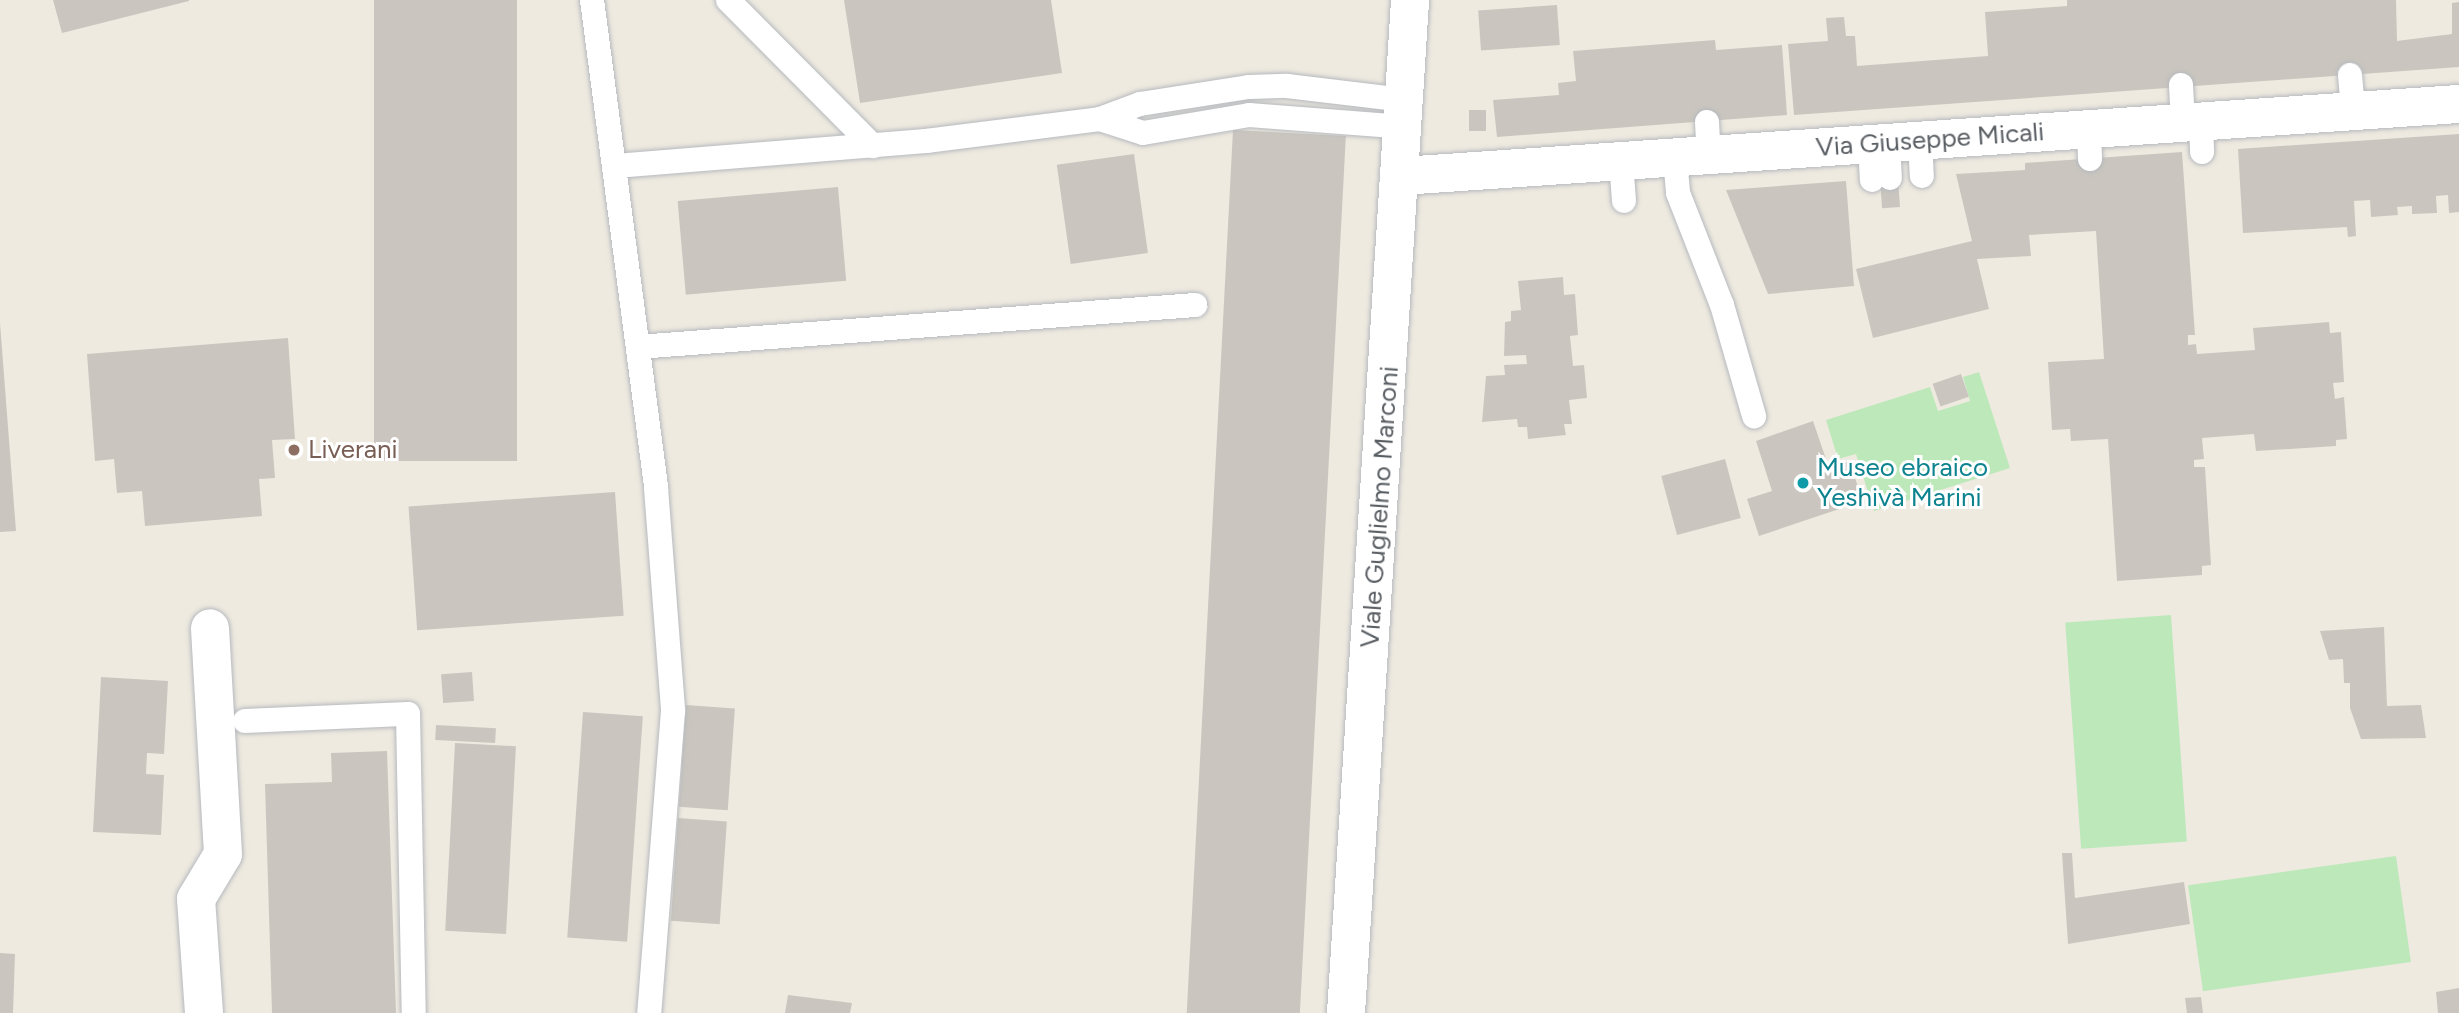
<!DOCTYPE html>
<meta charset="utf-8">
<style>
body{margin:0}
#map{position:relative;width:2459px;height:1013px;overflow:hidden;background:#eeeae0;font-family:Figtree,sans-serif}
div>[style]{position:absolute}
[style*='--x']{left:calc(var(--x)*1px);top:calc(var(--y)*1px);width:calc(var(--w)*1px);rotate:calc(var(--a)*1deg)}
.green>*{inset:0;background:#bde8ba;transform-origin:0 0}
.building>*{inset:0;background:#cac6bf;transform-origin:0 0}
.roads{filter:drop-shadow(0 0 2px #b6b9be) drop-shadow(0 0 2px #b6b9be)}
.service>*{height:24px;margin:-12px;padding:0 12px;transform-origin:12px;border-radius:12px;background:#fff}
.minor>*{height:38px;margin:-19px;padding:0 19px;transform-origin:19px;border-radius:19px;background:#fff}
.dots>*{width:19px;height:19px;translate:-50% -50%;box-sizing:border-box;border:4px solid #fff;border-radius:50%}
span{translate:-50% -50%;white-space:nowrap;text-align:center;line-height:1.15;-webkit-text-stroke:6px #fff;paint-order:stroke}
.street-label{font-size:26px;color:#595e63}
.education-label{font-size:26px;color:#785e54}
.left{translate:0 -50%;text-align:left}
.culture-label{font-size:26px;color:#0d838f}
</style>
<div id="map">
<div class="green">
<div style="clip-path:polygon(1979px 372px,2010px 468px,1874px 511px,1856px 454px,1838px 459px,1826px 420px,1930px 387px,1938px 411px,1970px 401px,1963px 377px)"></div>
<div style="left:2171px;top:615px;width:227px;height:106px;rotate:86deg"></div>
<div style="left:2396px;top:856px;width:107px;height:210px;rotate:82deg"></div>
</div>
<div class="building">
<div style="clip-path:polygon(53px 0,189px 0,189px 1px,62px 33px)"></div>
<div style="left:374px;top:0;width:143px;height:461px"></div>
<div style="clip-path:polygon(844px 0,1051px 0,1062px 73px,860px 103px)"></div>
<div style="clip-path:polygon(2067px 0,2396px 0,2397px 41px,2452px 34px,2452px 3px,2459px 2px,2459px 67px,1794px 115px,1788px 44px,1828px 41px,1826px 18px,1844px 17px,1846px 36px,1855px 36px,1857px 66px,1988px 56px,1985px 12px,2067px 6px)"></div>
<div style="left:1557px;top:5px;width:40px;height:79px;rotate:86deg"></div>
<div style="clip-path:polygon(1715px 40px,1716px 50px,1782px 45px,1787px 115px,1497px 137px,1493px 100px,1559px 95px,1558px 83px,1576px 81px,1573px 51px)"></div>
<div style="left:1469px;top:110px;width:17px;height:21px"></div>
<div style="left:1233px;top:130px;width:113px;height:885px;rotate:3deg"></div>
<div style="clip-path:polygon(2459px 134px,2459px 212px,2449px 213px,2448px 195px,2436px 196px,2437px 213px,2412px 214px,2412px 206px,2397px 207px,2398px 215px,2371px 217px,2370px 200px,2354px 201px,2356px 236px,2348px 237px,2347px 227px,2243px 233px,2238px 149px)"></div>
<div style="clip-path:polygon(2182px 152px,2195px 335px,2188px 335px,2188px 345px,2196px 344px,2197px 354px,2255px 350px,2253px 328px,2329px 322px,2330px 333px,2341px 332px,2344px 382px,2333px 383px,2335px 399px,2344px 397px,2347px 439px,2336px 440px,2336px 446px,2256px 451px,2254px 434px,2202px 438px,2204px 459px,2194px 460px,2194px 467px,2205px 467px,2211px 565px,2202px 566px,2202px 575px,2117px 581px,2108px 439px,2071px 441px,2070px 429px,2052px 430px,2048px 362px,2104px 359px,2096px 231px,2029px 235px,2031px 256px,1977px 259px,1989px 309px,1873px 338px,1856px 269px,1972px 241px,1956px 174px,2025px 170px,2025px 163px)"></div>
<div style="left:1134px;top:154px;width:100px;height:78px;rotate:82deg"></div>
<div style="left:1898px;top:178px;width:29px;height:18px;rotate:86deg"></div>
<div style="clip-path:polygon(1846px 181px,1854px 286px,1768px 294px,1726px 190px)"></div>
<div style="left:838px;top:187px;width:94px;height:161px;rotate:85deg"></div>
<div style="clip-path:polygon(1563px 277px,1564px 295px,1575px 294px,1578px 335px,1570px 336px,1573px 366px,1584px 365px,1587px 398px,1569px 400px,1572px 424px,1564px 424px,1566px 435px,1528px 439px,1527px 427px,1518px 427px,1517px 419px,1482px 422px,1486px 376px,1505px 375px,1504px 365px,1527px 364px,1526px 355px,1504px 356px,1505px 322px,1511px 321px,1511px 311px,1521px 310px,1518px 281px)"></div>
<div style="clip-path:polygon(0 323px,16px 531px,0 532px)"></div>
<div style="clip-path:polygon(288px 338px,295px 439px,272px 440px,275px 478px,259px 479px,262px 516px,145px 526px,142px 491px,117px 493px,114px 459px,95px 461px,87px 354px)"></div>
<div style="left:1961px;top:374px;width:24px;height:30px;rotate:71deg"></div>
<div style="clip-path:polygon(1813px 421px,1829px 468px,1849px 461px,1863px 501px,1759px 536px,1747px 499px,1772px 491px,1756px 441px)"></div>
<div style="left:1725px;top:459px;width:61px;height:66px;rotate:75deg"></div>
<div style="left:615px;top:492px;width:124px;height:207px;rotate:86deg"></div>
<div style="clip-path:polygon(2384px 627px,2387px 706px,2421px 705px,2426px 738px,2361px 739px,2350px 708px,2350px 683px,2344px 683px,2343px 659px,2329px 660px,2320px 631px)"></div>
<div style="left:472px;top:672px;width:29px;height:31px;rotate:86deg"></div>
<div style="clip-path:polygon(101px 677px,168px 681px,164px 754px,147px 753px,146px 774px,164px 775px,161px 835px,93px 832px)"></div>
<div style="left:686px;top:705px;width:49px;height:102px;rotate:4deg"></div>
<div style="left:583px;top:712px;width:60px;height:226px;rotate:4deg"></div>
<div style="left:436px;top:725px;width:60px;height:15px;rotate:3deg"></div>
<div style="left:455px;top:743px;width:61px;height:188px;rotate:3deg"></div>
<div style="clip-path:polygon(387px 751px,396px 1013px,272px 1013px,265px 784px,332px 782px,331px 753px)"></div>
<div style="left:678px;top:818px;width:49px;height:103px;rotate:4deg"></div>
<div style="clip-path:polygon(2062px 853px,2072px 853px,2075px 898px,2184px 882px,2190px 924px,2068px 944px)"></div>
<div style="clip-path:polygon(0 953px,15px 954px,13px 1013px,0 1013px)"></div>
<div style="clip-path:polygon(2459px 988px,2459px 1013px,2438px 1013px,2436px 992px)"></div>
<div style="clip-path:polygon(788px 995px,852px 1003px,850px 1013px,785px 1013px)"></div>
<div style="clip-path:polygon(2201px 997px,2203px 1013px,2187px 1013px,2185px 998px)"></div>
</div>
<div class="roads">
<div class="service">
<div style="--x:592;--y:0;--w:492;--a:82.5"></div>
<div style="--x:656;--y:488;--w:224;--a:85.6"></div>
<div style="--x:673;--y:711;--w:303;--a:94.5"></div>
<div style="--x:728;--y:0;--w:206;--a:45.2"></div>
<div style="--x:2350;--y:75;--w:36;--a:85"></div>
<div style="--x:2181;--y:85;--w:38;--a:87"></div>
<div style="--x:1100;--y:119;--w:45;--a:18"></div>
<div style="--x:1143;--y:133;--w:108;--a:-9.6"></div>
<div style="--x:1249;--y:115;--w:155;--a:4.4"></div>
<div style="--x:2201;--y:121;--w:31;--a:88"></div>
<div style="--x:1707;--y:122;--w:33;--a:87"></div>
<div style="--x:2089;--y:130;--w:29;--a:88"></div>
<div style="--x:1920;--y:141;--w:35;--a:87"></div>
<div style="--x:1888;--y:143;--w:35;--a:87"></div>
<div style="--x:1870;--y:144;--w:36;--a:87"></div>
<div style="--x:1675;--y:158;--w:35;--a:85"></div>
<div style="--x:1678;--y:193;--w:120;--a:68.6"></div>
<div style="--x:1722;--y:305;--w:116;--a:73.9"></div>
<div style="--x:1621;--y:161;--w:40;--a:85.7"></div>
<div style="--x:615;--y:166;--w:312;--a:-4.6"></div>
<div style="--x:926;--y:141;--w:175;--a:-7.2"></div>
<div style="--x:1100;--y:119;--w:43;--a:-20.6"></div>
<div style="--x:1140;--y:104;--w:110;--a:-8.9"></div>
<div style="--x:1249;--y:87;--w:38;--a:-2"></div>
<div style="--x:1287;--y:86;--w:119;--a:6.8"></div>
<div style="--x:638;--y:347;--w:559;--a:-4.31"></div>
<div style="--x:245;--y:721;--w:163;--a:-2.5"></div>
<div style="--x:408;--y:714;--w:299;--a:88.9"></div>
</div>
<div class="minor">
<div style="--x:1402;--y:176;--w:1059;--a:-3.9"></div>
<div style="--x:204;--y:1013;--w:114;--a:-94"></div>
<div style="--x:196;--y:899;--w:52;--a:-59"></div>
<div style="--x:223;--y:854;--w:226;--a:-93.3"></div>
<div style="--x:1346;--y:1013;--w:1015;--a:-86.38"></div>
</div>
</div>
<div class="dots">
<div style="left:294px;top:450px;background:#8d6e63"></div>
<div style="left:1803px;top:483px;background:#0f9aa8"></div>
</div>
<div class="street-label">
<span style="left:1930px;top:140px;rotate:-4deg">Via Giuseppe Micali</span>
<span style="left:1380px;top:507px;rotate:-86deg">Viale Guglielmo Marconi</span>
</div>
<div class="education-label">
<span class="left" style="left:308px;top:450px">Liverani</span>
</div>
<div class="culture-label">
<span class="left" style="left:1817px;top:483px">Museo ebraico<br>Yeshivà Marini</span>
</div>
</div>
